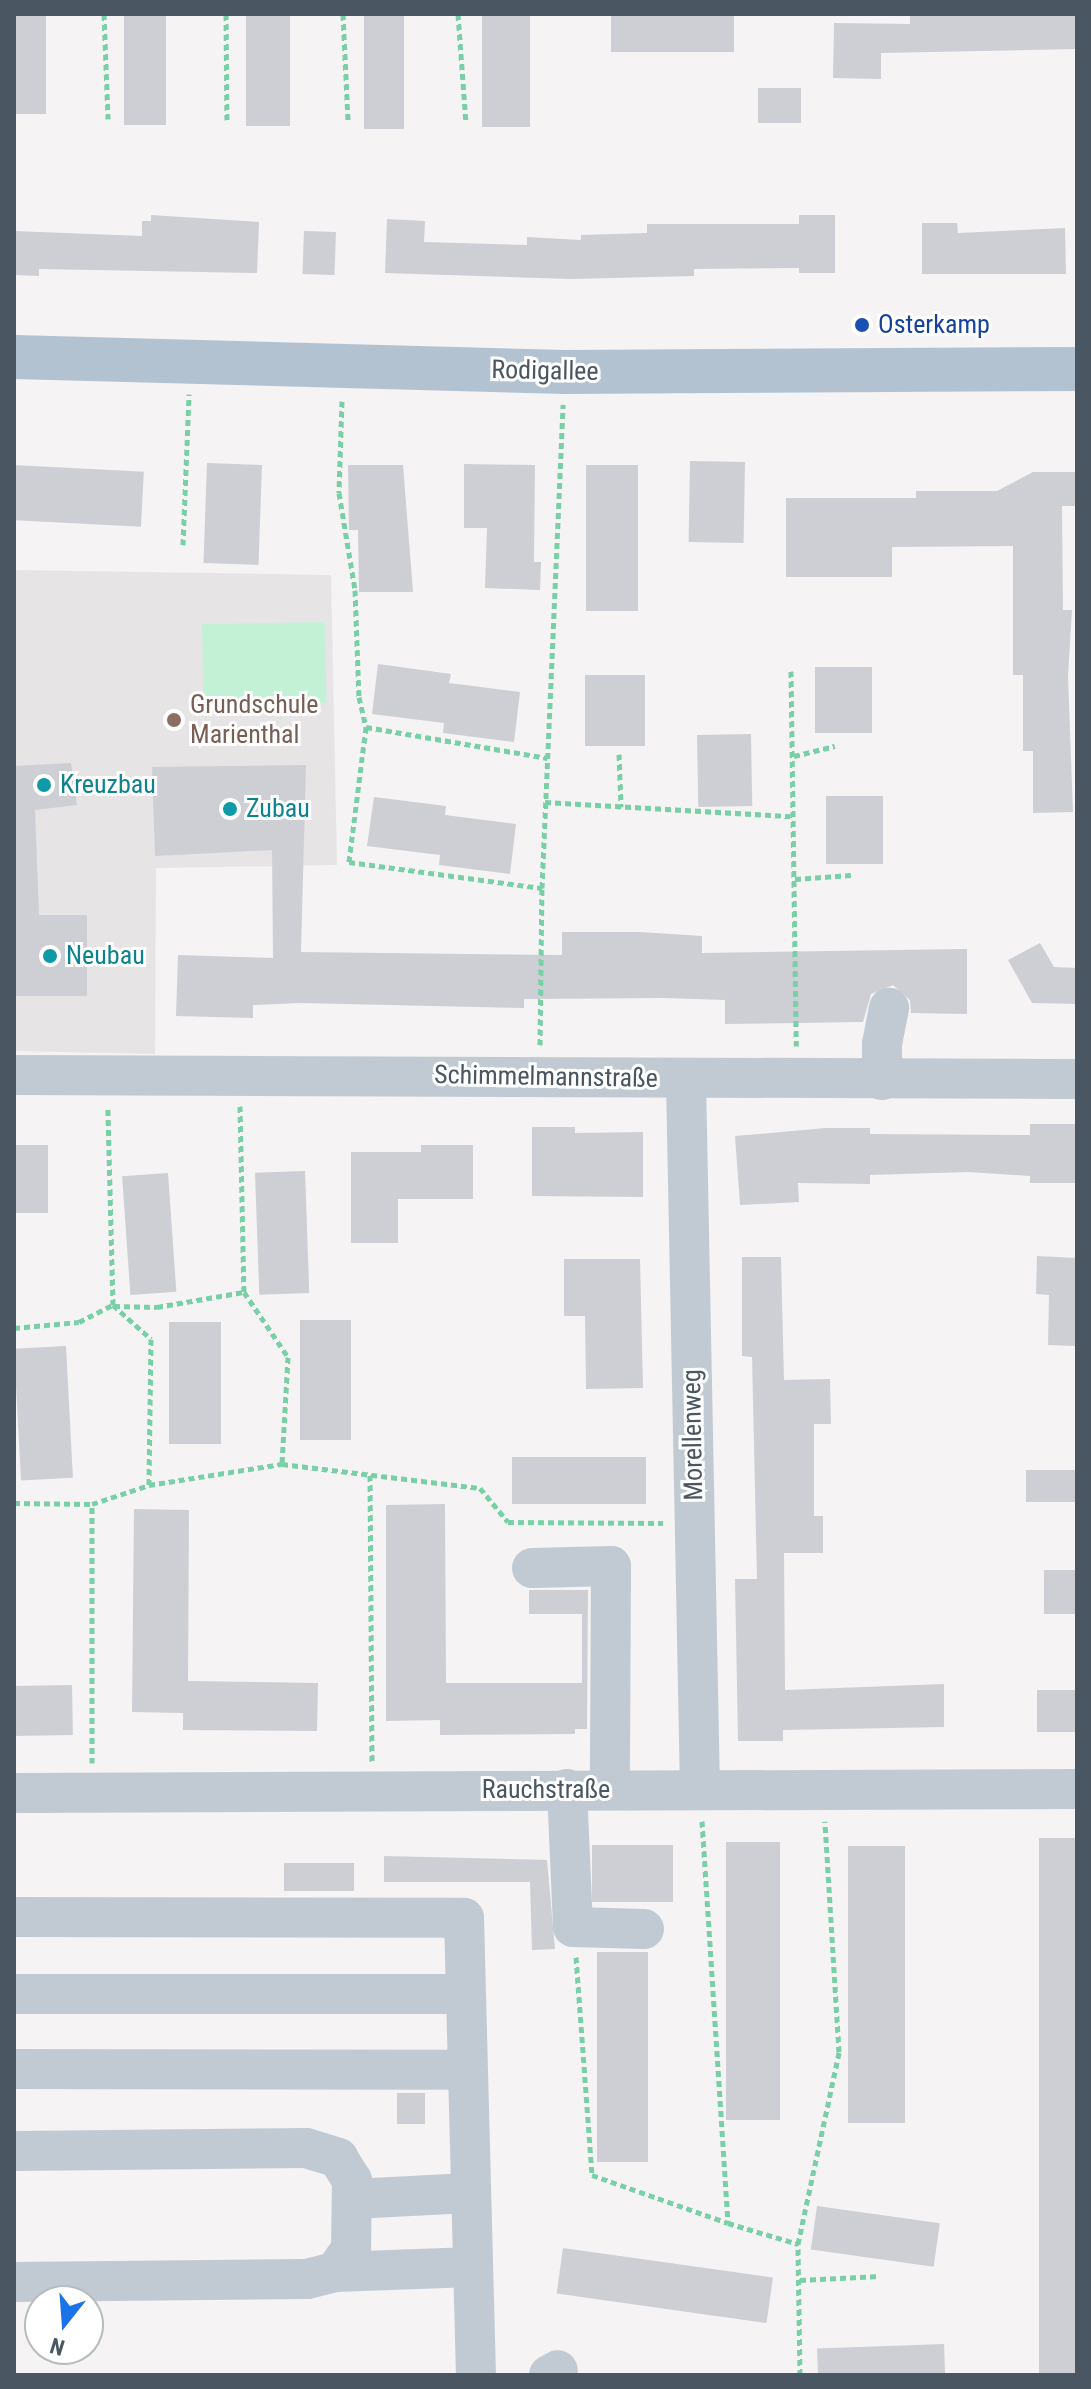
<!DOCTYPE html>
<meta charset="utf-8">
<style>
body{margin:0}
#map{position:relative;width:1091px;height:2389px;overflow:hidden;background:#f5f3f3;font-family:"Roboto Condensed",sans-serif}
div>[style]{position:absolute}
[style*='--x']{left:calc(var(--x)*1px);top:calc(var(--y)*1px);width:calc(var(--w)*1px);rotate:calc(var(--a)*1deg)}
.education>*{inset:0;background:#e6e4e5}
.green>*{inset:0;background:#c3f1d5;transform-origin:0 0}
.building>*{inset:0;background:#cdcfd5;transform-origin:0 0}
.path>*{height:5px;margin-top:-2.5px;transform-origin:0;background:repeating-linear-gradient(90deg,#7ad0a6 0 6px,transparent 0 10px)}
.minor>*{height:40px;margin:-20px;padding:0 20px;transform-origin:20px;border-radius:20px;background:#c1cad2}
.major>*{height:44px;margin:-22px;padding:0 22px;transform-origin:22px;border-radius:22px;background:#b3c2d1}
.dots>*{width:22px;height:22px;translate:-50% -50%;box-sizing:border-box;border:4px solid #fff;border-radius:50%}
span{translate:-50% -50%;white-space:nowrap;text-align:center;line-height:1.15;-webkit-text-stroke:6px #fff;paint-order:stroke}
.transit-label{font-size:26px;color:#164399}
.left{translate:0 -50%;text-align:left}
.street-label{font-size:26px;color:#4a5661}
.education-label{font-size:26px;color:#785e54}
.culture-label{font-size:26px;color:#0d838f}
.frame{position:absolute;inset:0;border:16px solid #4a5661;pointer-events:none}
.north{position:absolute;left:24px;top:2285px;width:80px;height:80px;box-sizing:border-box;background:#fff;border:2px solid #b7bbc0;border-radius:50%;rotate:197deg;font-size:22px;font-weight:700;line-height:32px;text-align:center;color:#4a5661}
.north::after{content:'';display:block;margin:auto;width:28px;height:36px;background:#1a73e8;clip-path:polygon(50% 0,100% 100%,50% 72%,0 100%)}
</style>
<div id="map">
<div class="education">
<div style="clip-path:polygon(14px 570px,331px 575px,337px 865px,156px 868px,155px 1054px,14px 1051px)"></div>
</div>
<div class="green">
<div style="left:325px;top:622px;width:81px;height:123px;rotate:89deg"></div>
</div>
<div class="building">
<div style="left:14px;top:14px;width:32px;height:100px"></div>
<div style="left:124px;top:14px;width:42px;height:111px"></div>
<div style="left:246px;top:14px;width:44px;height:112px"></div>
<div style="left:364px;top:14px;width:40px;height:115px"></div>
<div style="left:482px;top:14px;width:48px;height:113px"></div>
<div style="left:611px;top:14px;width:123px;height:38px"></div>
<div style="clip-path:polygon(910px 15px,1077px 15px,1077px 49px,881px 53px,881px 79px,833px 78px,834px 23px,910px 24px)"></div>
<div style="left:758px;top:88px;width:43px;height:35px"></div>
<div style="clip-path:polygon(151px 215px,259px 222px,257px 273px,39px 269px,39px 276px,14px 275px,14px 231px,142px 236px,142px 221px,151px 221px)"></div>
<div style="clip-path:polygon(799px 215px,835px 215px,835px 273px,799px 273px,799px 268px,694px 269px,694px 276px,570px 279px,385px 273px,387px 219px,425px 221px,424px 242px,527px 245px,527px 237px,581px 240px,581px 235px,647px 233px,647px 224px,799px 224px)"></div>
<div style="clip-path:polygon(922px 223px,957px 223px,958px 233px,1065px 228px,1066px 274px,922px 274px)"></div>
<div style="left:304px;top:231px;width:32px;height:43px;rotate:2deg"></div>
<div style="left:690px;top:461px;width:55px;height:81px;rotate:1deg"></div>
<div style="left:207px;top:463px;width:55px;height:100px;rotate:2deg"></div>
<div style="clip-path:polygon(464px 464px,535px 465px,534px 562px,541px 562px,540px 590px,485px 588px,487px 528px,464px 528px)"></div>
<div style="left:14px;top:465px;width:130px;height:55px;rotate:3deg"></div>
<div style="clip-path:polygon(348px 465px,403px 465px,413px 592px,359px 592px,358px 530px,349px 530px)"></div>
<div style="left:586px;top:465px;width:52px;height:146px"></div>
<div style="clip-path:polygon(1033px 472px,1077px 472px,1077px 506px,1062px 506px,1063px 610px,1072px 610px,1068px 676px,1073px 812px,1033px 813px,1033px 751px,1023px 751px,1023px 675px,1013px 675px,1013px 546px,892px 547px,892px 577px,786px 577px,786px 498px,916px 498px,916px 491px,997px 491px)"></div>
<div style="clip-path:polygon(378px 664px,451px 674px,449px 683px,520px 692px,514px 742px,443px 733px,444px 723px,372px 714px)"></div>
<div style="left:815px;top:667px;width:57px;height:66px"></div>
<div style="left:585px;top:675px;width:60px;height:71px"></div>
<div style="left:751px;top:734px;width:72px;height:54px;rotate:89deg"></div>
<div style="clip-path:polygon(71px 763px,77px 805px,35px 810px,39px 915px,87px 915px,87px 996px,14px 996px,14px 766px)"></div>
<div style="clip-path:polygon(306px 765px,301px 952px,562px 955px,562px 932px,640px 932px,702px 936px,702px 953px,967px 949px,967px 1014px,911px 1013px,910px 1000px,893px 985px,871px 994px,863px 1022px,725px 1024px,725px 1000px,665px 998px,524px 999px,524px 1008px,301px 1003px,253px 1005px,253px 1018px,176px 1016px,178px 955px,273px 958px,272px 850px,155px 856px,152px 767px)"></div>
<div style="left:826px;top:796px;width:57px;height:68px"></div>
<div style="clip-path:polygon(374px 797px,446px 806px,445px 815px,516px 824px,510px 874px,439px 865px,440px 855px,367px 846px)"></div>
<div style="clip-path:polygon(1040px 943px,1054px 967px,1077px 968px,1077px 1004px,1032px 1003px,1008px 960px)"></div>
<div style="clip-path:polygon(1030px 1124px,1077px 1124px,1077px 1183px,1030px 1183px,1030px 1176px,968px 1172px,870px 1175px,870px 1184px,798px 1183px,799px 1202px,740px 1205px,735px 1136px,826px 1128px,870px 1128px,870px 1134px,1030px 1135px)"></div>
<div style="clip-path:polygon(532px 1127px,575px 1127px,575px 1133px,643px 1132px,643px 1197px,532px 1196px)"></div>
<div style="left:14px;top:1145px;width:34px;height:68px"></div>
<div style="clip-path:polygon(421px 1145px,473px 1145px,473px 1199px,398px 1199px,398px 1243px,351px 1243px,351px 1152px,421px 1152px)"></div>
<div style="left:305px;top:1171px;width:122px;height:50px;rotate:88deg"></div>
<div style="left:168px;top:1173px;width:119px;height:46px;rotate:86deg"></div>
<div style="clip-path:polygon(1037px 1256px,1077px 1258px,1077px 1346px,1048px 1345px,1049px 1295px,1036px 1294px)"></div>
<div style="clip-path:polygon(742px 1257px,781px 1257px,784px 1380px,830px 1379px,831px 1424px,814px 1424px,814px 1516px,823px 1516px,823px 1553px,784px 1553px,785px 1690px,944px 1684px,944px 1727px,783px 1730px,783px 1741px,738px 1741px,735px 1579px,757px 1579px,752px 1357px,742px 1356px)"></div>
<div style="clip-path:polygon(564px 1259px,640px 1259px,643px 1388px,586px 1389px,585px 1316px,564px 1316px)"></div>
<div style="left:300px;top:1320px;width:51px;height:120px"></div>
<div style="left:169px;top:1322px;width:52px;height:122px"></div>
<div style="left:66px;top:1346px;width:132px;height:52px;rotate:87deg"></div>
<div style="left:646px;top:1457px;width:47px;height:134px;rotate:90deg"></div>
<div style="left:1026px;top:1470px;width:51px;height:32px"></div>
<div style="clip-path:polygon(445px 1504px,446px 1683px,582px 1683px,582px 1614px,529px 1614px,529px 1590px,588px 1590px,587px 1729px,575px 1729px,575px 1734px,440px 1735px,440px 1720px,386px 1721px,386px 1505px)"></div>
<div style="clip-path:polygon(134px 1509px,189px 1510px,188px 1681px,318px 1683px,317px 1731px,183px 1730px,183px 1713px,132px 1712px)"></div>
<div style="left:1044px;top:1570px;width:33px;height:44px"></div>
<div style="left:72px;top:1685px;width:50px;height:58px;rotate:89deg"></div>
<div style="left:1037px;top:1690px;width:40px;height:42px"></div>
<div style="left:1039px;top:1838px;width:38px;height:537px"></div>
<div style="left:726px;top:1842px;width:54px;height:278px"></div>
<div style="left:592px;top:1845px;width:81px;height:57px"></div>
<div style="left:848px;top:1846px;width:57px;height:277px"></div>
<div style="clip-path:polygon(384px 1856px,547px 1860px,555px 1949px,532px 1950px,530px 1882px,384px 1882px)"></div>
<div style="left:284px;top:1863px;width:70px;height:28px"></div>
<div style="left:597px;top:1952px;width:51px;height:210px"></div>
<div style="left:397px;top:2093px;width:28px;height:31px"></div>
<div style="left:817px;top:2206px;width:124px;height:44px;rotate:8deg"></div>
<div style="left:563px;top:2248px;width:212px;height:46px;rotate:8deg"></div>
<div style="left:944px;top:2344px;width:31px;height:127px;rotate:88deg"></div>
</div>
<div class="path">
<div style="--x:104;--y:14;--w:105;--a:87.8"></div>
<div style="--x:226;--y:14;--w:106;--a:89.5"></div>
<div style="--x:343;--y:14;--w:107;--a:87.3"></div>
<div style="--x:458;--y:14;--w:108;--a:85.8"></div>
<div style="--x:342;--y:401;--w:92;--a:91.9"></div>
<div style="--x:339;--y:493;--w:98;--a:80.6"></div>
<div style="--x:355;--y:590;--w:107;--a:87.9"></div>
<div style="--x:359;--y:697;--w:31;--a:77"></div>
<div style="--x:366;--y:727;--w:136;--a:97.2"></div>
<div style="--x:349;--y:862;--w:195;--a:7.7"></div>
<div style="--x:183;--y:545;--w:151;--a:-87.7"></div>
<div style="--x:791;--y:671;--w:375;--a:89.2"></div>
<div style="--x:366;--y:727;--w:184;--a:9.7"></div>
<div style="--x:619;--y:754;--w:53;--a:87.8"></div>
<div style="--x:794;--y:756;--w:42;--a:-13.7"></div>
<div style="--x:545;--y:802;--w:246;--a:3.3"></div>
<div style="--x:795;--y:879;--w:56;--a:-4.1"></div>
<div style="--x:540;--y:1045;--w:157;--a:-89.3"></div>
<div style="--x:542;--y:888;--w:484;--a:-87.5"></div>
<div style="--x:240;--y:1106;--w:186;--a:88.8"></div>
<div style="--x:244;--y:1292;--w:78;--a:55.9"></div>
<div style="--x:288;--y:1357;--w:107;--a:93.2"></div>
<div style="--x:113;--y:1305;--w:51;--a:41.8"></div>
<div style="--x:151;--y:1339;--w:146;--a:90.8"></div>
<div style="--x:114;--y:1306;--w:43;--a:1.3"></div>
<div style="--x:157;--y:1307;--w:88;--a:-9.8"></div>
<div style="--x:14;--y:1328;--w:65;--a:-5.3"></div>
<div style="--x:79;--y:1322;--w:38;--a:-27"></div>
<div style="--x:113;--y:1305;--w:196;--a:-91.5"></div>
<div style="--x:370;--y:1475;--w:287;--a:89.6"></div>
<div style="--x:14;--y:1503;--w:78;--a:0.7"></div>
<div style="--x:92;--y:1504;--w:60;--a:-18.4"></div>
<div style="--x:149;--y:1485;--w:135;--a:-9"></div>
<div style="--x:282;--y:1464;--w:199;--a:6.9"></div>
<div style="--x:480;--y:1488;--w:44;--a:50.5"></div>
<div style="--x:508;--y:1522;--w:155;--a:0.4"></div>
<div style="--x:92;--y:1763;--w:259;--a:-90"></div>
<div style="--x:702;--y:1821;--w:403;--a:86.3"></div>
<div style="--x:728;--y:2223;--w:73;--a:16.7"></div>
<div style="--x:576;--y:1957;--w:219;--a:85.8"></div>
<div style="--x:592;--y:2175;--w:144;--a:19.4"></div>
<div style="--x:800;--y:2280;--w:80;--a:-2.9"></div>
<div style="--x:800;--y:2375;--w:131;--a:-90.9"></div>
<div style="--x:798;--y:2244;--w:196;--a:-77.9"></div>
<div style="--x:839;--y:2052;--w:231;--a:-93.5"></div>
</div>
<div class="minor">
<div style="--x:14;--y:1075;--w:1063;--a:0.22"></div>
<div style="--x:686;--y:1080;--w:710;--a:88.87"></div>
<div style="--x:882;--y:1080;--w:36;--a:-90"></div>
<div style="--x:882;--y:1044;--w:37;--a:-79"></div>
<div style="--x:532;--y:1568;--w:79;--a:-1.5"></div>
<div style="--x:611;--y:1566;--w:224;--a:90.3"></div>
<div style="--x:567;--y:1789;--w:138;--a:87.5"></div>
<div style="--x:573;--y:1927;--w:71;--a:1.6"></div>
<div style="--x:14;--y:1793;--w:1063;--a:-0.22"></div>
<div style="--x:14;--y:1917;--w:450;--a:0.1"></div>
<div style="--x:464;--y:1918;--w:457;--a:88.5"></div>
<div style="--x:14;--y:1994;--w:450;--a:0"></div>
<div style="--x:14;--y:2069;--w:451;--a:0.1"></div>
<div style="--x:14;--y:2151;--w:292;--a:-0.6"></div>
<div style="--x:306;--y:2148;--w:34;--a:17"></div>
<div style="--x:338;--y:2158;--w:26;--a:58"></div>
<div style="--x:352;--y:2180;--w:69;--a:90.8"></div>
<div style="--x:351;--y:2249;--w:28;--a:125"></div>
<div style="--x:335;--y:2272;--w:29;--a:166"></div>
<div style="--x:307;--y:2279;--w:293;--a:179.4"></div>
<div style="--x:352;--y:2199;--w:117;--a:-2.9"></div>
<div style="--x:335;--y:2272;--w:137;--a:-2.1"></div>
<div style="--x:549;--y:2375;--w:10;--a:-29"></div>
</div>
<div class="major">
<div style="--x:14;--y:357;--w:551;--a:1.56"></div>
<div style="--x:565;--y:372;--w:512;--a:-0.34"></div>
</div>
<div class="dots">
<div style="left:862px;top:325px;background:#1a4fb4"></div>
<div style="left:174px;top:720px;background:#8d6e63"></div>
<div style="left:44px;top:785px;background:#0f9aa8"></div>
<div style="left:230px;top:809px;background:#0f9aa8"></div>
<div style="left:50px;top:956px;background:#0f9aa8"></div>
</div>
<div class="transit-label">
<span class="left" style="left:878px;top:325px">Osterkamp</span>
</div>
<div class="street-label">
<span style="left:545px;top:371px;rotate:1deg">Rodigallee</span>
<span style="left:546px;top:1077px;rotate:1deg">Schimmelmannstraße</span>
<span style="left:693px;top:1435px;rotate:-91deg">Morellenweg</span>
<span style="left:546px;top:1790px">Rauchstraße</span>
</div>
<div class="education-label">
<span class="left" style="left:190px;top:720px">Grundschule<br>Marienthal</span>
</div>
<div class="culture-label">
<span class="left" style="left:60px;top:785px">Kreuzbau</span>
<span class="left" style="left:246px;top:809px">Zubau</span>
<span class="left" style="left:66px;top:956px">Neubau</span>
</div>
<div class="frame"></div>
<div class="north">N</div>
</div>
